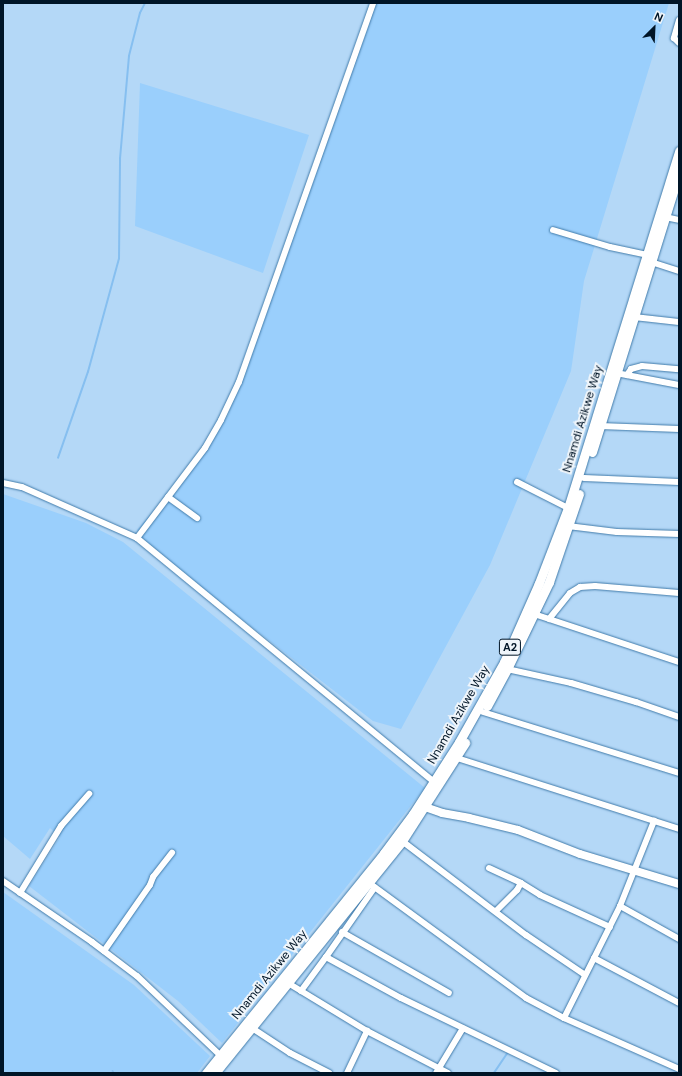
<!DOCTYPE html>
<style>
body{margin:0}
#map{position:relative;width:682px;height:1076px;overflow:hidden;background:#b4d8f7;font-family:"DM Sans",sans-serif}
div>[style]{position:absolute}
[style*='--x']{left:calc(var(--x)*1px);top:calc(var(--y)*1px);width:calc(var(--w)*1px);rotate:calc(var(--a)*1deg)}
.built>*{inset:0;background:#9acffc}
.stream>*{height:1.5px;margin:-0.75px;padding:0 0.75px;transform-origin:0.75px;border-radius:0.75px;background:#86bff0}
.roads{filter:drop-shadow(0 0 1px #417baa) drop-shadow(0 0 1px #417baa)}
.minor>*{height:6px;margin:-3px;padding:0 3px;transform-origin:3px;border-radius:3px;background:#fff}
.major>*{height:8px;margin:-4px;padding:0 4px;transform-origin:4px;border-radius:4px;background:#fff}
.highway>*{height:9px;margin:-4.5px;padding:0 4.5px;transform-origin:4.5px;border-radius:4.5px;background:#fff}
span{translate:-50% -50%;white-space:nowrap;text-align:center;line-height:1.15;-webkit-text-stroke:4px #eff5fa;paint-order:stroke}
.shield-label span{padding:1px 3px;background:#eff5fa;border:1px solid;border-radius:3px;-webkit-text-stroke-width:0}
.shield-label{font-size:11px;color:#001527;font-weight:700}
.street-label{font-size:12px;color:#001527}
.frame{position:absolute;inset:0;border:4px solid #001527;pointer-events:none}
.north{position:absolute;left:634px;top:8px;width:40px;height:40px;-webkit-text-stroke:3px #eff5fa;paint-order:stroke;rotate:24deg;font-size:11px;font-weight:700;line-height:16px;text-align:center;color:#001527}
.north::after{content:'';display:block;margin:auto;width:14px;height:18px;background:#001527;clip-path:polygon(50% 0,100% 100%,50% 72%,0 100%)}
</style>
<div id="map">
<div class="built">
<div style="clip-path:polygon(373px 3px,669px 3px,584px 281px,571px 371px,490px 565px,401px 729px,373px 721px,146px 545px,137px 530px,207px 448px,228px 415px)"></div>
<div style="clip-path:polygon(140px 83px,309px 135px,263px 273px,135px 226px)"></div>
<div style="clip-path:polygon(3px 494px,86px 523px,123px 542px,425px 788px,222px 1043px,178px 1001px,29px 886px,60px 837px,50px 828px,30px 859px,3px 836px)"></div>
<div style="clip-path:polygon(3px 892px,134px 985px,210px 1056px,197px 1073px,3px 1073px)"></div>
</div>
<div class="stream">
<div style="--x:58;--y:458;--w:91;--a:-70.8"></div>
<div style="--x:88;--y:372;--w:117;--a:-74.7"></div>
<div style="--x:119;--y:259;--w:100;--a:-89.4"></div>
<div style="--x:120;--y:159;--w:103;--a:-85"></div>
<div style="--x:129;--y:56;--w:44;--a:-75.7"></div>
<div style="--x:140;--y:13;--w:11;--a:-63"></div>
<div style="--x:113;--y:1071;--w:2;--a:63"></div>
<div style="--x:494;--y:1073;--w:25;--a:-56"></div>
</div>
<div class="roads">
<div class="minor">
<div style="--x:679;--y:20;--w:19;--a:106"></div>
<div style="--x:674;--y:38;--w:7;--a:45"></div>
<div style="--x:665;--y:217;--w:14;--a:12"></div>
<div style="--x:553;--y:230;--w:59;--a:16.6"></div>
<div style="--x:610;--y:247;--w:38;--a:12"></div>
<div style="--x:651;--y:262;--w:29;--a:18"></div>
<div style="--x:634;--y:317;--w:45;--a:6.3"></div>
<div style="--x:616;--y:373;--w:64;--a:10.8"></div>
<div style="--x:627;--y:375;--w:7;--a:-56"></div>
<div style="--x:631;--y:369;--w:11;--a:-15"></div>
<div style="--x:642;--y:366;--w:37;--a:5"></div>
<div style="--x:600;--y:426;--w:79;--a:2.2"></div>
<div style="--x:584;--y:478;--w:95;--a:2.4"></div>
<div style="--x:517;--y:482;--w:57;--a:27"></div>
<div style="--x:3;--y:483;--w:19;--a:12"></div>
<div style="--x:22;--y:487;--w:126;--a:23.9"></div>
<div style="--x:137;--y:538;--w:384;--a:39.4"></div>
<div style="--x:168;--y:497;--w:36;--a:36"></div>
<div style="--x:568;--y:526;--w:49;--a:7"></div>
<div style="--x:617;--y:532;--w:62;--a:1.8"></div>
<div style="--x:137;--y:538;--w:113;--a:-52.9"></div>
<div style="--x:205;--y:448;--w:32;--a:-60"></div>
<div style="--x:221;--y:420;--w:42;--a:-64.7"></div>
<div style="--x:239;--y:382;--w:402;--a:-70.5"></div>
<div style="--x:534;--y:614;--w:153;--a:18.3"></div>
<div style="--x:549;--y:619;--w:33;--a:-51"></div>
<div style="--x:570;--y:593;--w:12;--a:-31"></div>
<div style="--x:580;--y:587;--w:15;--a:-4"></div>
<div style="--x:595;--y:586;--w:84;--a:4.8"></div>
<div style="--x:507;--y:669;--w:66;--a:12.3"></div>
<div style="--x:571;--y:683;--w:68;--a:16.3"></div>
<div style="--x:636;--y:702;--w:46;--a:19.2"></div>
<div style="--x:483;--y:712;--w:205;--a:17.3"></div>
<div style="--x:457;--y:758;--w:233;--a:17.7"></div>
<div style="--x:402;--y:841;--w:156;--a:37.2"></div>
<div style="--x:526;--y:935;--w:71;--a:34.1"></div>
<div style="--x:489;--y:868;--w:35;--a:25"></div>
<div style="--x:3;--y:881;--w:108;--a:34.4"></div>
<div style="--x:92;--y:942;--w:56;--a:37.1"></div>
<div style="--x:137;--y:976;--w:115;--a:43.6"></div>
<div style="--x:369;--y:883;--w:195;--a:36.2"></div>
<div style="--x:526;--y:998;--w:43;--a:27.8"></div>
<div style="--x:564;--y:1018;--w:126;--a:23.9"></div>
<div style="--x:20;--y:893;--w:79;--a:-58.5"></div>
<div style="--x:61;--y:826;--w:43;--a:-48.8"></div>
<div style="--x:620;--y:906;--w:68;--a:29.2"></div>
<div style="--x:496;--y:911;--w:30;--a:-45"></div>
<div style="--x:517;--y:890;--w:8;--a:-60"></div>
<div style="--x:521;--y:883;--w:22;--a:32"></div>
<div style="--x:540;--y:895;--w:77;--a:24.6"></div>
<div style="--x:342;--y:932;--w:123;--a:29.7"></div>
<div style="--x:104;--y:951;--w:80;--a:-55.1"></div>
<div style="--x:150;--y:885;--w:9;--a:-69"></div>
<div style="--x:153;--y:877;--w:31;--a:-52"></div>
<div style="--x:326;--y:957;--w:85;--a:-55"></div>
<div style="--x:594;--y:958;--w:96;--a:27.9"></div>
<div style="--x:288;--y:983;--w:92;--a:31.3"></div>
<div style="--x:367;--y:1031;--w:91;--a:27.4"></div>
<div style="--x:301;--y:991;--w:42;--a:-53.7"></div>
<div style="--x:326;--y:957;--w:85;--a:28.7"></div>
<div style="--x:401;--y:998;--w:172;--a:25.8"></div>
<div style="--x:564;--y:1018;--w:125;--a:-63.4"></div>
<div style="--x:620;--y:906;--w:92;--a:-68.2"></div>
<div style="--x:252;--y:1028;--w:45;--a:33.3"></div>
<div style="--x:290;--y:1053;--w:44;--a:27.1"></div>
<div style="--x:347;--y:1073;--w:47;--a:-64.5"></div>
<div style="--x:436;--y:1073;--w:52;--a:-59"></div>
</div>
<div class="major">
<div style="--x:425;--y:807;--w:18;--a:19"></div>
<div style="--x:442;--y:813;--w:27;--a:10"></div>
<div style="--x:469;--y:818;--w:50;--a:13.8"></div>
<div style="--x:518;--y:830;--w:66;--a:21.2"></div>
<div style="--x:580;--y:854;--w:103;--a:16.9"></div>
</div>
<div class="highway">
<div style="--x:592;--y:452;--w:292;--a:-72.7"></div>
<div style="--x:487;--y:706;--w:42;--a:-61.6"></div>
<div style="--x:507;--y:669;--w:97;--a:-64.2"></div>
<div style="--x:549;--y:582;--w:93;--a:-71.2"></div>
<div style="--x:206;--y:1073;--w:283;--a:-51"></div>
<div style="--x:384;--y:853;--w:49;--a:-53.4"></div>
<div style="--x:413;--y:814;--w:85;--a:-57.4"></div>
<div style="--x:459;--y:742;--w:92;--a:-60.6"></div>
<div style="--x:504;--y:662;--w:86;--a:-66.1"></div>
<div style="--x:539;--y:583;--w:80;--a:-68.9"></div>
<div style="--x:568;--y:508;--w:374;--a:-72.7"></div>
<div style="--x:215;--y:1073;--w:298;--a:-51.1"></div>
<div style="--x:402;--y:841;--w:117;--a:-57.3"></div>
</div>
</div>
<div class="shield-label">
<span style="left:510px;top:647px">A2</span>
</div>
<div class="street-label">
<span style="left:583px;top:419px;rotate:-73deg">Nnamdi Azikwe Way</span>
<span style="left:459px;top:715px;rotate:-60deg">Nnamdi Azikwe Way</span>
<span style="left:270px;top:975px;rotate:-51deg">Nnamdi Azikwe Way</span>
</div>
<div class="frame"></div>
<div class="north">N</div>
</div>
